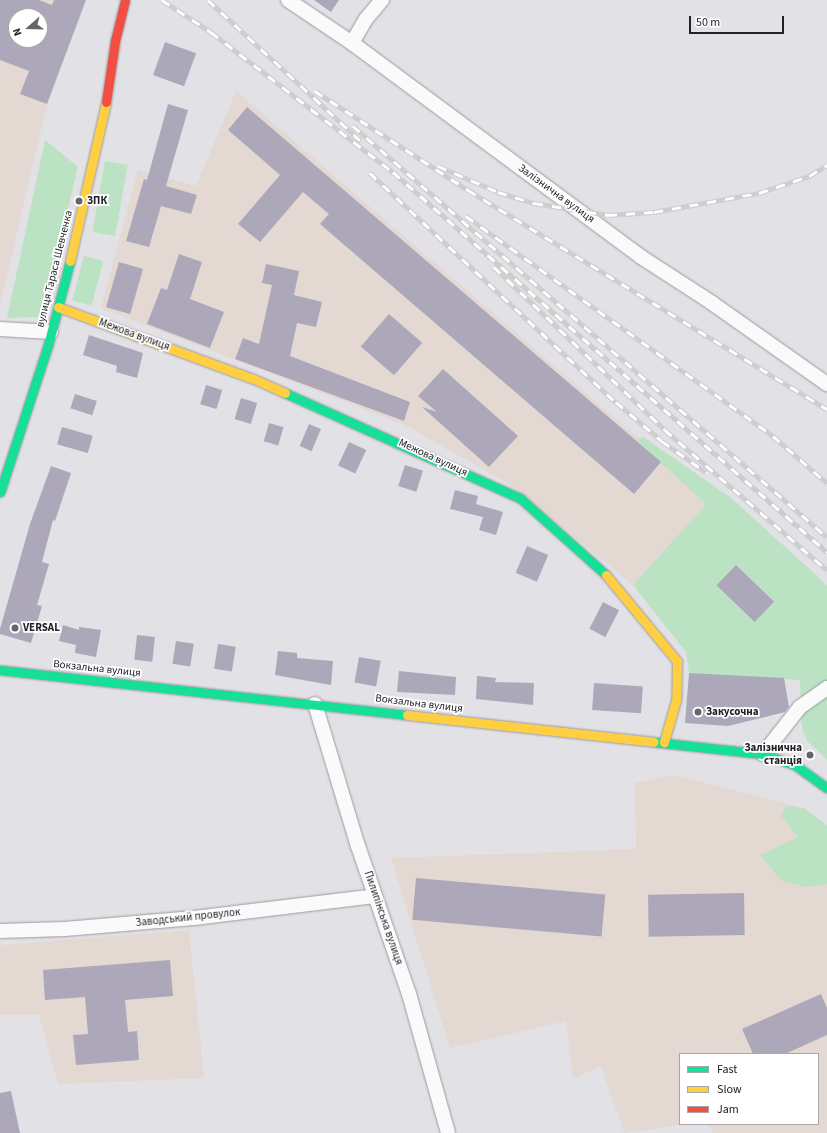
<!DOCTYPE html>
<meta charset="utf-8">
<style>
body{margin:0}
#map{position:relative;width:827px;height:1133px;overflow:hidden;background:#e1e1e6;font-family:"Source Sans 3",sans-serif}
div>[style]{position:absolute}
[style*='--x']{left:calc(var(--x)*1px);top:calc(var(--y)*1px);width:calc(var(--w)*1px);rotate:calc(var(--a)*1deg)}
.industrial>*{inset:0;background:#e3d9d2}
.green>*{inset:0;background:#bce2c4;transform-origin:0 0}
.building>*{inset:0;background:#aca8b9;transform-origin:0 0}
.roads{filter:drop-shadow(0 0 1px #9c9ca0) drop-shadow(0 0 1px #9c9ca0)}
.street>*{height:14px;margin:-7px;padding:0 7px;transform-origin:7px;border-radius:7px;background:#fafafb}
.fast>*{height:9px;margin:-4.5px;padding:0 4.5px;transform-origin:4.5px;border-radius:4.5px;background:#16e098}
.slow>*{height:9px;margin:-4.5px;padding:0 4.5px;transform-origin:4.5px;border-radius:4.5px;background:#ffcf43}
.jam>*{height:9px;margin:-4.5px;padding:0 4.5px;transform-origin:4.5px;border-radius:4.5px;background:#f24e42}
.rail>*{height:4.5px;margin-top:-2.25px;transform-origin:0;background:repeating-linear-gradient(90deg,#fff 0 9px,#cdcdce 0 18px);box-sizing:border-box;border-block:1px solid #cdcdce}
.dots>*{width:11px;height:11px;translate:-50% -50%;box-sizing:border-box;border:2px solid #fff;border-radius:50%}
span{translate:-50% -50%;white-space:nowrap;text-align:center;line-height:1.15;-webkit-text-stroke:3.5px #fff;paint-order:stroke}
.street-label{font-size:11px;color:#222226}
.poi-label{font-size:11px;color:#222226;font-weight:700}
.left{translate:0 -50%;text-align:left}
.right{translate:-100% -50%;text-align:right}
.legend{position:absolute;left:679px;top:1053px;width:140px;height:72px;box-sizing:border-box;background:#fff;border:1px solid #a7a7a8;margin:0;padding:5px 7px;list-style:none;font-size:12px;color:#222226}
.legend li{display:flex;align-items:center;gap:8px;height:20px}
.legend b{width:20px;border:1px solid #a7a7a8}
.north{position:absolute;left:8px;top:8px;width:40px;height:40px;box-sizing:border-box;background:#fff;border:1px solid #a7a7a8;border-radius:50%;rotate:250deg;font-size:11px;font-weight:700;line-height:16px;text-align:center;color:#222226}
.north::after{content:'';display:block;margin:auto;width:14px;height:18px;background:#656569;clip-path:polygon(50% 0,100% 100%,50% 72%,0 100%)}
.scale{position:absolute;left:689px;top:16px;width:95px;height:18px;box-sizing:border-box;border:2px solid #222226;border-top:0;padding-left:5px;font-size:12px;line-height:14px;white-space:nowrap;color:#222226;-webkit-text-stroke:3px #fff;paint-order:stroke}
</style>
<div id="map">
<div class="industrial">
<div style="clip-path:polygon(evenodd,0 0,80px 0,47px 104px,0 306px,0 0,16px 16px,40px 16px,40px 40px,16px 40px,16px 16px)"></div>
<div style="clip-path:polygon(236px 91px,639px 439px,706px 504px,633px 585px,506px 482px,405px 425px,101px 308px,138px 170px,196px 186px)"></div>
<div style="clip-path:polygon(675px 775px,799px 807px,827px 830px,827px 1133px,713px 1133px,708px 1124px,818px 1124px,818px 1054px,680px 1054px,680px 1124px,686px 1124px,624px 1133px,601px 1066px,573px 1079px,566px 1021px,450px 1048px,391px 858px,636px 849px,635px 783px)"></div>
<div style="clip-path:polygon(189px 930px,204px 1078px,58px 1084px,39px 1015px,0 1015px,0 945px)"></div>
</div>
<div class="green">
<div style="clip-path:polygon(45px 140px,78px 167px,41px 317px,7px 318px)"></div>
<div style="left:105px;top:161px;width:23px;height:72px;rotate:10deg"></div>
<div style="left:84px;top:256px;width:20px;height:46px;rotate:15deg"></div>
<div style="clip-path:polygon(643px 437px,730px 497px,827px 585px,827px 760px,807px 741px,802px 728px,800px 680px,689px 673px,686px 652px,633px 585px,706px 504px,636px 440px)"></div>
<div style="clip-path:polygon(786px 806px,804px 808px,827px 825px,827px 884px,807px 887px,782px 881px,760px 855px,798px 837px,781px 816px)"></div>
</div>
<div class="building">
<div style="clip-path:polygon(evenodd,0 0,39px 0,52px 5px,54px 0,86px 0,47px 104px,20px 94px,29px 71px,0 60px,0 0,16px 16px,40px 16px,40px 40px,16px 40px,16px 16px)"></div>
<div style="clip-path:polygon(314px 0,339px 0,331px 12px)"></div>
<div style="left:165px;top:42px;width:33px;height:35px;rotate:20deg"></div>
<div style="clip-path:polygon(168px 104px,188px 110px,166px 186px,197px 195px,191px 214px,161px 206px,149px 247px,126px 241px,144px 179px,147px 180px)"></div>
<div style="clip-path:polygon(247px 107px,661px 462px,634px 494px,320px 224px,329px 214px,303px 192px,260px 242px,238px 224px,280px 175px,228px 130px)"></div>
<div style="clip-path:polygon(179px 254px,202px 262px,190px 299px,224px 312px,210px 348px,147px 324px,161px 288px,167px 290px)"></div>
<div style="left:119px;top:262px;width:25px;height:47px;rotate:16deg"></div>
<div style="clip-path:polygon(266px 264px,299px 271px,294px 295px,322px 302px,316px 327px,297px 323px,290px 356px,410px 402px,404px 421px,235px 359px,243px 338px,259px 344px,272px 285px,262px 283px)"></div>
<div style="left:389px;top:314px;width:44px;height:43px;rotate:41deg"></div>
<div style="clip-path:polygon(89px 335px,143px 353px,137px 378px,116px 372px,117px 366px,83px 355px)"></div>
<div style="clip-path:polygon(443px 369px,518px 436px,489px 467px,422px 407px,437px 412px,418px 396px)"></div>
<div style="left:206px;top:385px;width:17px;height:20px;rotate:17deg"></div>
<div style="left:75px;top:394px;width:23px;height:15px;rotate:18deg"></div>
<div style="left:241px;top:398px;width:17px;height:22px;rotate:17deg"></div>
<div style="left:269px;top:423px;width:15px;height:19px;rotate:16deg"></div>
<div style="left:309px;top:424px;width:13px;height:24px;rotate:23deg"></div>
<div style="left:62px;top:427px;width:32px;height:18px;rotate:16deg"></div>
<div style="left:349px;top:442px;width:19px;height:26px;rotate:25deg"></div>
<div style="left:405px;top:465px;width:19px;height:22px;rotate:18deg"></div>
<div style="clip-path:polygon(51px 466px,71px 473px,55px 521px,53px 520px,42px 562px,49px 564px,37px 605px,42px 606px,31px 643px,0 634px,0 629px,30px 524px)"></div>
<div style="clip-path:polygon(455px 490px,478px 496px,476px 504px,503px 512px,496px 535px,479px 530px,483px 517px,450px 509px)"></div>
<div style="left:527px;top:546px;width:23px;height:29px;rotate:23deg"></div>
<div style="left:736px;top:565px;width:53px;height:28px;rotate:44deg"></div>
<div style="left:603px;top:602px;width:18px;height:30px;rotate:27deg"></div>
<div style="clip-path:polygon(63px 625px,79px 630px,79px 627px,101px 630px,96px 657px,75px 653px,76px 645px,59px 641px)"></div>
<div style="left:137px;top:635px;width:18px;height:25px;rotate:6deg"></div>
<div style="left:176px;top:641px;width:18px;height:23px;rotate:9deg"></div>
<div style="left:218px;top:644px;width:18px;height:25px;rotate:9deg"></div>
<div style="clip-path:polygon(278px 651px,297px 653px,297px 658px,333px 661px,331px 685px,275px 675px)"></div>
<div style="left:359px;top:657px;width:22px;height:26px;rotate:10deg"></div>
<div style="clip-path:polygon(399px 671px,456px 677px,455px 695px,397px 692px)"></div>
<div style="clip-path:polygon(689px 673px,784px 678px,789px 707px,785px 712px,728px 726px,685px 723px)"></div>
<div style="clip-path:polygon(477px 676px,496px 678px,495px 682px,534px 683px,533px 705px,476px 699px)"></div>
<div style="left:594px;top:683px;width:49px;height:27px;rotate:4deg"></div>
<div style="left:416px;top:878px;width:190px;height:42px;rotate:5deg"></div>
<div style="left:744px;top:893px;width:42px;height:96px;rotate:89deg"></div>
<div style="clip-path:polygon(170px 960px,173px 996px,125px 1000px,128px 1032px,137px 1031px,139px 1060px,76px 1065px,73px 1035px,88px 1034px,85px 997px,45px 1000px,43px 970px)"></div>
<div style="clip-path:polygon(821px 994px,827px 1008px,827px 1035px,785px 1054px,753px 1054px,742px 1029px)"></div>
<div style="clip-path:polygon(11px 1091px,20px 1133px,0 1133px,0 1093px)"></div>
</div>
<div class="roads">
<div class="street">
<div style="--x:288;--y:0;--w:77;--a:33.9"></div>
<div style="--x:352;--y:43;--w:360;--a:36.5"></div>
<div style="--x:641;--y:257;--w:85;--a:32.9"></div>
<div style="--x:712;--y:303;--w:141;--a:35.2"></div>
<div style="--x:352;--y:43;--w:28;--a:-60"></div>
<div style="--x:366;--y:19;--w:25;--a:-50"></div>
<div style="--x:0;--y:329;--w:51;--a:3.4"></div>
<div style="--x:315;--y:704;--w:148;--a:73.2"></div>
<div style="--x:358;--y:846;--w:157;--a:71"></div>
<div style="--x:409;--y:994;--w:144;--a:74.3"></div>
<div style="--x:763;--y:754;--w:60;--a:-51.8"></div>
<div style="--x:800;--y:707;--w:33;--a:-35"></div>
<div style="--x:0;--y:931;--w:65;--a:-1.8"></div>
<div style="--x:65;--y:929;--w:129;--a:-4.9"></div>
<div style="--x:194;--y:918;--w:182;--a:-6.9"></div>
</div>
<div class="fast">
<div style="--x:285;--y:393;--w:257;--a:24.1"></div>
<div style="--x:520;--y:498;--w:115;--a:41.8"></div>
<div style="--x:0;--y:492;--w:155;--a:-71.9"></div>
<div style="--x:48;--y:345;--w:87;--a:-75.3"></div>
<div style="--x:0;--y:670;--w:409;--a:6.3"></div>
<div style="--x:654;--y:742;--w:110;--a:6.3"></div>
<div style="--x:763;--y:754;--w:34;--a:19"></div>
<div style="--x:795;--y:765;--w:39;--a:36"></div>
</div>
<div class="slow">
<div style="--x:70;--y:261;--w:163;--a:-77.2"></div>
<div style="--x:58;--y:307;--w:209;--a:20.2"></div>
<div style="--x:254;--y:379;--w:34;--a:24"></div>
<div style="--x:606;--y:575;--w:112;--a:50.5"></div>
<div style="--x:677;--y:661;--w:39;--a:91"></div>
<div style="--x:676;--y:700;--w:44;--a:105.9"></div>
<div style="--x:407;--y:715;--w:248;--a:6.2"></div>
</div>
<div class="jam">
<div style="--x:106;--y:102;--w:62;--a:-81.6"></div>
<div style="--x:115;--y:41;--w:42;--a:-76.3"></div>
</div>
</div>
<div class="rail">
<div style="--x:162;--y:0;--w:59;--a:33.1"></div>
<div style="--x:211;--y:32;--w:230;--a:37.6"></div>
<div style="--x:393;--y:172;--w:577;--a:41.2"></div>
<div style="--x:208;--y:0;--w:208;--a:42.7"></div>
<div style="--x:315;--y:91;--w:182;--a:32.9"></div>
<div style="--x:468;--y:190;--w:421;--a:31.4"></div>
<div style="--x:353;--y:126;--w:627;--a:40.93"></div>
<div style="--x:438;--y:166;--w:65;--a:23.4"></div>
<div style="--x:498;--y:192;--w:38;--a:17"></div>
<div style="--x:534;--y:203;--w:75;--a:9.2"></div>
<div style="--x:608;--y:215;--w:46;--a:-3.7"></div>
<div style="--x:654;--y:212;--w:107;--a:-10.3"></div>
<div style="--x:759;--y:193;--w:53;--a:-18.8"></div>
<div style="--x:809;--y:176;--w:21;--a:-31"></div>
<div style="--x:370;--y:173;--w:336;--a:43"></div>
<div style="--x:616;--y:402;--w:60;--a:40.3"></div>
<div style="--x:662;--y:441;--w:55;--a:35.4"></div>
<div style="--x:466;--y:216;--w:378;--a:35.6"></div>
<div style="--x:773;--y:436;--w:72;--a:41"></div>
<div style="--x:494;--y:267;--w:236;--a:43.6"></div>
<div style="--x:665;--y:430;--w:214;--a:40.8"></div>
</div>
<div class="dots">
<div style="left:79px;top:201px;background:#656569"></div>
<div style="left:15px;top:628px;background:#656569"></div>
<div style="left:698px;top:712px;background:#656569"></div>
<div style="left:810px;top:755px;background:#656569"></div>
</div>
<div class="street-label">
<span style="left:556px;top:194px;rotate:36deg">Залізнична вулиця</span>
<span style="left:55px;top:269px;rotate:-76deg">вулиця Тараса Шевченка</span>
<span style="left:134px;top:335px;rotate:20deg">Межова вулиця</span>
<span style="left:433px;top:458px;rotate:25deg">Межова вулиця</span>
<span style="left:97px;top:669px;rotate:6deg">Вокзальна вулиця</span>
<span style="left:419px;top:704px;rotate:7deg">Вокзальна вулиця</span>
<span style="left:188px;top:918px;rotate:-6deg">Заводський провулок</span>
<span style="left:383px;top:918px;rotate:71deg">Пилипінська вулиця</span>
</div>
<div class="poi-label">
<span class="left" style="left:87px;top:201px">ЗПК</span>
<span class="left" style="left:23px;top:628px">VERSAL</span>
<span class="left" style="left:706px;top:712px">Закусочна</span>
<span class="right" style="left:802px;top:755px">Залізнична<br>станція</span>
</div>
<ul class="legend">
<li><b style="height:5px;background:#16e098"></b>Fast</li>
<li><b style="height:5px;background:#ffcf43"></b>Slow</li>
<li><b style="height:5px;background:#f24e42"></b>Jam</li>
</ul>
<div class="north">N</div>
<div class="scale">50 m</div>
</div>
